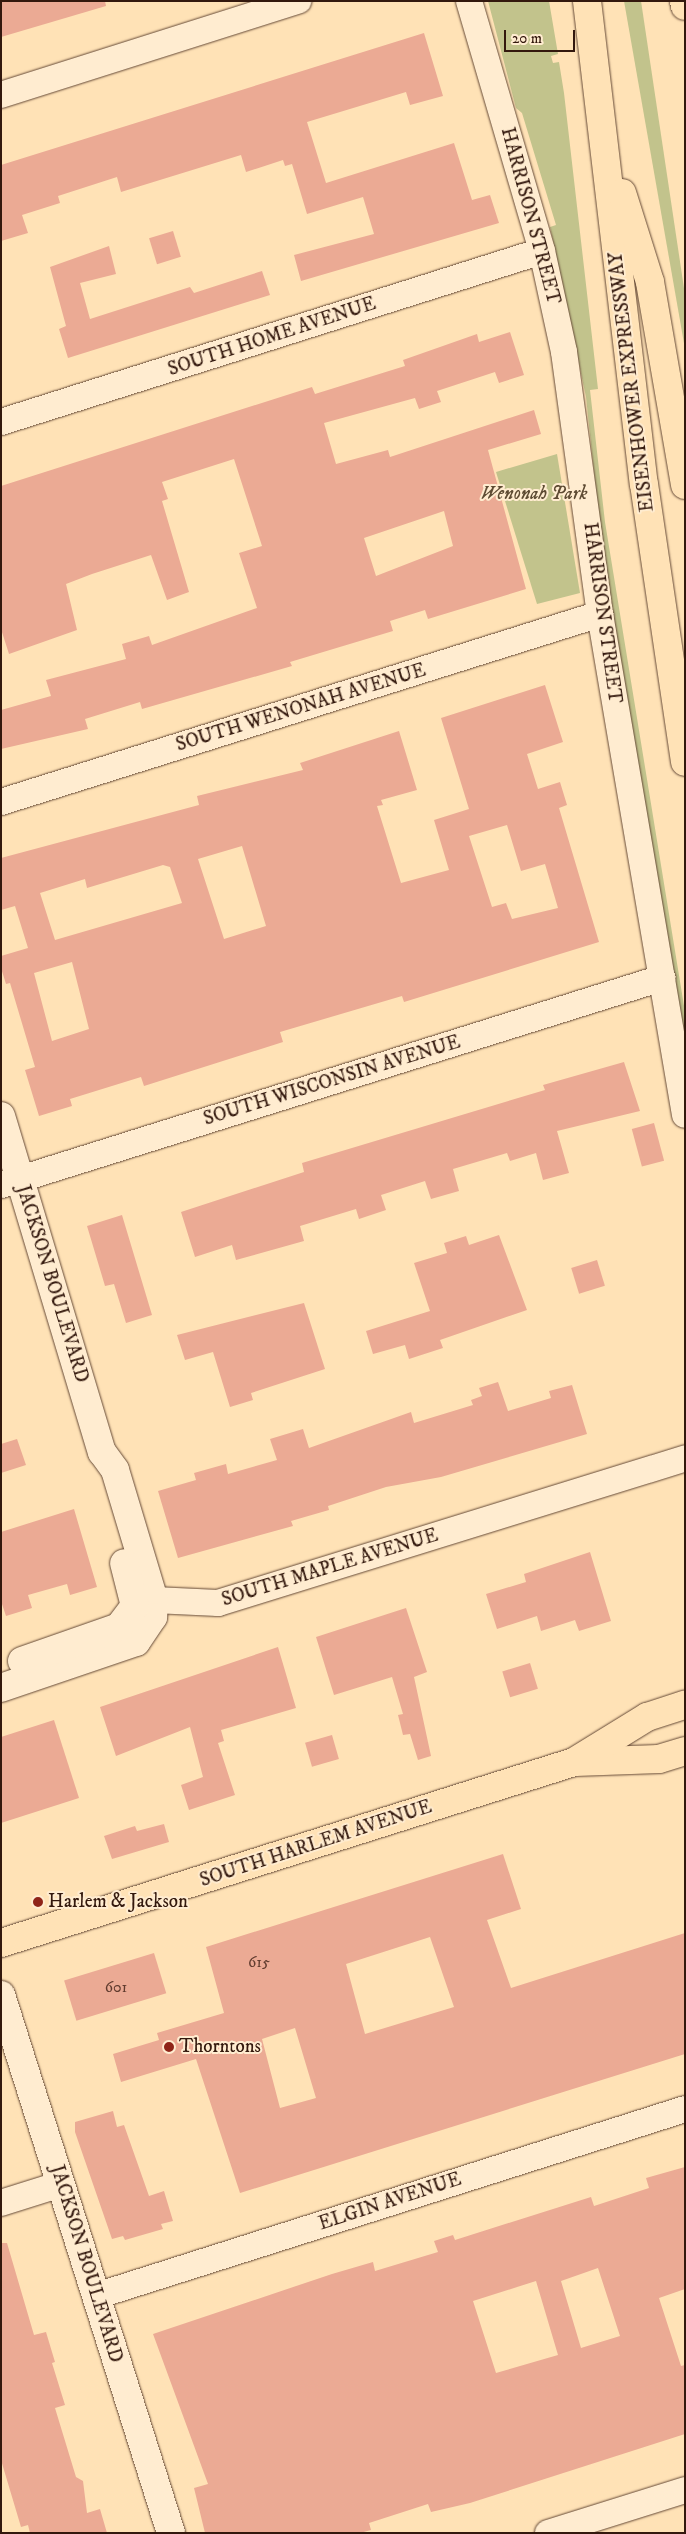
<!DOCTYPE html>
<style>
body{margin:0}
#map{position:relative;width:686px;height:2534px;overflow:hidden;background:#ffe2b6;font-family:"IM FELL DW Pica",serif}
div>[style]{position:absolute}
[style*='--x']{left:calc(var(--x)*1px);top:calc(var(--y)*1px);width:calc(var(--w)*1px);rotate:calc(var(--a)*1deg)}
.green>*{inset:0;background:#c2c38c}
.building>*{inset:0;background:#ebaa94;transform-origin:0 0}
.roads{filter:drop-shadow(0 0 1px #664a37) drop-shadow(0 0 1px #664a37)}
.street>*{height:26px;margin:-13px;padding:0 13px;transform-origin:13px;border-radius:13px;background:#ffecd0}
.secondary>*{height:28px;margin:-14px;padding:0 14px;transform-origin:14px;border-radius:14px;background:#ffecd0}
.primary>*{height:28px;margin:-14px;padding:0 14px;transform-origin:14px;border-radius:14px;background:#ffe2b6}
.highway>*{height:28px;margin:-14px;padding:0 14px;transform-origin:14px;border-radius:14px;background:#ffe2b6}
.dots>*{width:14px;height:14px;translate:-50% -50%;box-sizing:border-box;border:2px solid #ffecd0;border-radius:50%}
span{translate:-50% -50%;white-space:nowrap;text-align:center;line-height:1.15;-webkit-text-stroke:4px #ffecd0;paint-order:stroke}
.number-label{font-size:16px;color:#613c2f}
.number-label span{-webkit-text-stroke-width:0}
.street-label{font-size:19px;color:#33180d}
.park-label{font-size:19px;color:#5e4b33;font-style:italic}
.poi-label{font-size:19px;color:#33180d}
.left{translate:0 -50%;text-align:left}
.frame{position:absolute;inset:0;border:2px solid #33180d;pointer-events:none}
.scale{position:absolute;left:504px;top:30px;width:71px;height:22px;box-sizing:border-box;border:2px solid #33180d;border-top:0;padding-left:6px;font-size:15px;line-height:18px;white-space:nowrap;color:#33180d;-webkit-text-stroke:4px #ffecd0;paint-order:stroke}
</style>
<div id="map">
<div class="green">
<div style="clip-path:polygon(488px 1px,549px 1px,558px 54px,551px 56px,553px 63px,559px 62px,564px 93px,598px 389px,590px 390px,605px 522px,685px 1012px,685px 1053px,602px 548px,586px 397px,550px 227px,556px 225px,522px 113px,516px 108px)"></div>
<div style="clip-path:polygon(624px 1px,641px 1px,685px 295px,685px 349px)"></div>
<div style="clip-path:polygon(557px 454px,580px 593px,537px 604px,496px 472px)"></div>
</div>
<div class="building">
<div style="clip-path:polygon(1px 1px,105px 1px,106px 6px,1px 37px)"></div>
<div style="clip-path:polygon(424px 33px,443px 96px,410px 105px,406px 92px,307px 122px,326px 183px,454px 143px,472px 200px,490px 195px,499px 223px,301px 281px,294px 255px,374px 234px,363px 197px,307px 214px,292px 164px,285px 166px,283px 160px,246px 172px,241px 155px,121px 192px,117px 177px,58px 196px,60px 203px,22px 215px,28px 233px,1px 241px,1px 165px)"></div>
<div style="left:173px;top:231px;width:27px;height:25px;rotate:73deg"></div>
<div style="clip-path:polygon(109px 246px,116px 274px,80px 283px,90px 319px,190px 287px,194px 293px,262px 271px,270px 295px,68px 358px,59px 329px,66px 326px,50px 267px)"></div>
<div style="clip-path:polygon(evenodd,510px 332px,524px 375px,499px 383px,495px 372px,437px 391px,441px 402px,419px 409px,415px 398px,324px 423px,336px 464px,388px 450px,390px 457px,534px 410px,541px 434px,488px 450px,526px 589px,428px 619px,425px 610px,390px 621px,393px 631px,290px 662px,292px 666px,142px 709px,140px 702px,85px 719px,88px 729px,1px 749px,1px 710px,51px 696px,46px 680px,126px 659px,122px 644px,149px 636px,152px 645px,257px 608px,239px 553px,262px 546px,234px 459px,162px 482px,168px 499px,162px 501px,189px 592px,167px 600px,151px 555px,92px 574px,66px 584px,77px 630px,9px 654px,1px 629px,1px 486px,312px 387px,315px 394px,405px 366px,403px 360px,477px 334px,479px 342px,510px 332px,444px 511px,453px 546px,376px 576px,364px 538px,444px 511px)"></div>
<div style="clip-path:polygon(evenodd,545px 685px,563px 742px,527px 754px,538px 789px,560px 782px,567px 805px,559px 808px,599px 942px,404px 1002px,402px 996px,280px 1032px,283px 1042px,144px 1086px,141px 1077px,70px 1099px,72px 1106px,39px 1116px,25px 1070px,35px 1067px,10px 983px,6px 984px,1px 968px,1px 956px,28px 948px,15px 906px,1px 910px,1px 858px,199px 805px,197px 796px,303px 770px,300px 763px,399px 731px,417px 790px,381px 800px,383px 805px,377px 806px,401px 883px,449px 870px,434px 820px,469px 809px,441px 718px,545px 685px,507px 825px,521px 871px,545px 864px,558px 908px,512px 919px,506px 903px,492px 907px,469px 836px,507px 825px,545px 685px,242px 846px,266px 926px,224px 939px,198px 859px,242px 846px,545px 685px,163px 865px,170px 867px,182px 903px,55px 940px,40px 893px,85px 879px,87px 888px,163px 865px,545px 685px,72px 962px,89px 1029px,52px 1041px,34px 973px,72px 962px)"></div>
<div style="clip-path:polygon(624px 1062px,640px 1111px,557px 1131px,569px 1173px,543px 1180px,536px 1153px,510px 1161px,507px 1153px,453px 1169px,459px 1191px,431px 1199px,425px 1181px,381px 1195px,386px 1210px,359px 1219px,356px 1209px,300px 1226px,304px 1241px,236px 1260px,232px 1245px,195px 1257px,181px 1212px,304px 1172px,302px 1163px,545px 1090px,543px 1085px)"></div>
<div style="left:654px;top:1123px;width:39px;height:23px;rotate:75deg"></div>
<div style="clip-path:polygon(122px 1215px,152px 1315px,126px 1323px,114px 1284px,105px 1286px,87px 1226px)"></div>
<div style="clip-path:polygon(499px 1235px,527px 1310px,440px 1340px,443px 1348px,409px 1359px,405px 1345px,373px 1354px,366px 1331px,430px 1311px,414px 1263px,447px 1253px,444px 1243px,466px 1236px,469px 1245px)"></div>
<div style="left:597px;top:1260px;width:27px;height:27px;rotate:73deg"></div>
<div style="clip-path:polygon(304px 1303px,325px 1369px,251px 1393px,253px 1400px,230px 1407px,213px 1352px,185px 1360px,177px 1335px)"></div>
<div style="clip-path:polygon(498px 1382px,508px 1411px,551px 1398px,549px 1391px,572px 1385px,587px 1434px,441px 1477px,386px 1487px,328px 1506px,329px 1510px,291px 1521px,293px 1526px,178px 1558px,158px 1491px,196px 1480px,194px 1473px,226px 1464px,228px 1474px,277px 1460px,270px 1439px,303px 1429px,309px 1448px,411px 1412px,414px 1423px,473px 1405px,471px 1400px,482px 1396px,479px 1388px)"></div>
<div style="clip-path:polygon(17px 1439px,26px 1465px,1px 1473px,1px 1444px)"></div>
<div style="clip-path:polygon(74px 1509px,97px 1587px,70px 1595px,67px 1584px,28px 1595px,32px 1608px,6px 1616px,1px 1601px,1px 1532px)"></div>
<div style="clip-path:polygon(590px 1552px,611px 1621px,579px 1631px,575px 1620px,541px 1631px,537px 1616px,497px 1629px,486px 1594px,526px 1582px,524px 1574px)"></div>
<div style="clip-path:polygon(406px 1608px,427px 1672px,414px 1677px,431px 1756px,418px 1760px,410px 1734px,403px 1735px,398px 1715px,403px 1714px,392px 1677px,334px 1695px,316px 1637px)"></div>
<div style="clip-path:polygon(278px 1647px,296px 1708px,221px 1730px,224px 1741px,218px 1743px,235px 1795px,189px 1810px,181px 1785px,203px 1777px,190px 1727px,116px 1756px,100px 1707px)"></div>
<div style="left:530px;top:1663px;width:27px;height:29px;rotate:73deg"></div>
<div style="clip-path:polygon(54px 1720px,79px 1798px,1px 1823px,1px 1737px)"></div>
<div style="left:332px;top:1735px;width:25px;height:28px;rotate:74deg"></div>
<div style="clip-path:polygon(164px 1824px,169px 1842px,112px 1859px,104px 1836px,135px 1826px,137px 1831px)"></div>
<div style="clip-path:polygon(evenodd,503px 1854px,521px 1909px,487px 1920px,511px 1988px,685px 1933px,685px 2054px,240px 2193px,196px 2059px,121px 2082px,113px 2054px,159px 2040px,157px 2033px,224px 2013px,206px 1947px,503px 1854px,430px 1937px,454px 2007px,365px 2034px,346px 1964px,430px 1937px,503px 1854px,295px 2028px,316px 2098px,280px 2108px,262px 2039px,295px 2028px)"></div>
<div style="left:154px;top:1953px;width:42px;height:94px;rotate:73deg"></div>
<div style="clip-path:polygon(113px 2111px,117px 2127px,124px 2125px,149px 2196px,164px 2191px,173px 2221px,161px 2224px,163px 2229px,125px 2240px,123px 2236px,112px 2239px,75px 2132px,75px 2122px)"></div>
<div style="clip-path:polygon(evenodd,685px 2167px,685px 2289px,659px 2298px,681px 2366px,685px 2365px,685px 2434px,470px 2503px,431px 2512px,428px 2504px,369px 2523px,371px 2530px,360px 2533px,205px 2533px,194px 2488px,208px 2484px,153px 2334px,332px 2274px,373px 2262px,375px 2271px,438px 2252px,434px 2241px,453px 2235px,455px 2240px,591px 2197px,594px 2206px,649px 2188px,646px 2178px,685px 2167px,598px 2268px,620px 2336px,581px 2348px,561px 2281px,598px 2268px,685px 2167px,536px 2281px,558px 2355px,496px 2373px,473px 2301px,536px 2281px)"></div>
<div style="clip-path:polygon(1px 2243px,7px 2243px,34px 2335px,46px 2332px,55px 2362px,52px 2363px,65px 2405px,55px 2408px,76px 2477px,83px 2481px,87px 2513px,100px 2509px,107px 2533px,30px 2533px,28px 2525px,21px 2527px,1px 2460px)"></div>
</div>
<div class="roads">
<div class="street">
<div style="--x:469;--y:1;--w:260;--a:73.7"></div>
<div style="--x:542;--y:251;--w:103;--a:77.7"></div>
<div style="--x:564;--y:352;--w:264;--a:82.2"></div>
<div style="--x:600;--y:614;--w:508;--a:80.37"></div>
<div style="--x:1;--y:95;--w:312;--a:-17.6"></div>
<div style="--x:1;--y:422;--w:567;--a:-17.54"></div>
<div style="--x:1;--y:802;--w:628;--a:-17.42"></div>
<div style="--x:1;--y:1185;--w:693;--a:-17.39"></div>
<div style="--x:154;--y:1600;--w:64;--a:2.7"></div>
<div style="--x:218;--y:1603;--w:489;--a:-17.2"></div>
<div style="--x:1;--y:2203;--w:63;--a:-17.6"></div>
<div style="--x:96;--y:2296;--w:618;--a:-17.61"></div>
<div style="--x:548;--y:2533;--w:144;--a:-17.4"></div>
</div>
<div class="secondary">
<div style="--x:1;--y:1116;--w:351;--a:73.3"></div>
<div style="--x:102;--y:1452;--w:22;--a:54"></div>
<div style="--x:115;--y:1470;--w:136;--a:73.3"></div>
<div style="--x:154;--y:1600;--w:17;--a:93"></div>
<div style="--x:153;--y:1617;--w:30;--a:124"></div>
<div style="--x:136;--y:1642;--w:143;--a:161.2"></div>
<div style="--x:22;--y:1661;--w:103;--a:-19.3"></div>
<div style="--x:119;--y:1627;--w:26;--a:-53"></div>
<div style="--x:135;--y:1606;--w:44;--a:-104.3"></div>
<div style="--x:1;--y:1995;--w:564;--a:72.46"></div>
</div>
<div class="primary">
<div style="--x:575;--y:1762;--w:84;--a:-2"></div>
<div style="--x:659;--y:1759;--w:27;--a:-17"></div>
<div style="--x:1;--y:1943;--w:601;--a:-17.53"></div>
<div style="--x:574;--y:1762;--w:86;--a:-31.7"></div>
<div style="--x:647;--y:1717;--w:40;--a:-18"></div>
</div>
<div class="highway">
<div style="--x:587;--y:1;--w:486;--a:83.3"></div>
<div style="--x:644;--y:484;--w:281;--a:81.6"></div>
<div style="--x:684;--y:1;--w:5;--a:79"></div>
<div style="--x:622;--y:193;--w:93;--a:72.5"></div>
<div style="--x:650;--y:282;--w:206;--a:80.2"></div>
</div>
</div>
<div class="dots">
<div style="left:38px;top:1902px;background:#8f2418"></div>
<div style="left:169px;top:2047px;background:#8f2418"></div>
</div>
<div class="number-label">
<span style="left:259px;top:1962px">615</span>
<span style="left:116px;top:1987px">601</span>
</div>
<div class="street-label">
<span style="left:530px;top:216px;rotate:75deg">HARRISON STREET</span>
<span style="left:272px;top:337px;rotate:-18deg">SOUTH HOME AVENUE</span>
<span style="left:632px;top:382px;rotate:-97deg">EISENHOWER EXPRESSWAY</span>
<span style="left:602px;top:613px;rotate:82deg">HARRISON STREET</span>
<span style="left:301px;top:708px;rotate:-17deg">SOUTH WENONAH AVENUE</span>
<span style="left:332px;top:1081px;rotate:-17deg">SOUTH WISCONSIN AVENUE</span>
<span style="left:52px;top:1284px;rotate:73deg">JACKSON BOULEVARD</span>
<span style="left:330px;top:1568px;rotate:-17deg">SOUTH MAPLE AVENUE</span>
<span style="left:316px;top:1844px;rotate:-18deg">SOUTH HARLEM AVENUE</span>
<span style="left:390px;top:2202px;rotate:-18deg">ELGIN AVENUE</span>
<span style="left:86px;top:2264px;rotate:73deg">JACKSON BOULEVARD</span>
</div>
<div class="park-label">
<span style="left:534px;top:494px">Wenonah Park</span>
</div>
<div class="poi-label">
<span class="left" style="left:48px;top:1902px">Harlem &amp; Jackson</span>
<span class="left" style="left:179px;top:2047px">Thorntons</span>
</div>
<div class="frame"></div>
<div class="scale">20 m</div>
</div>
